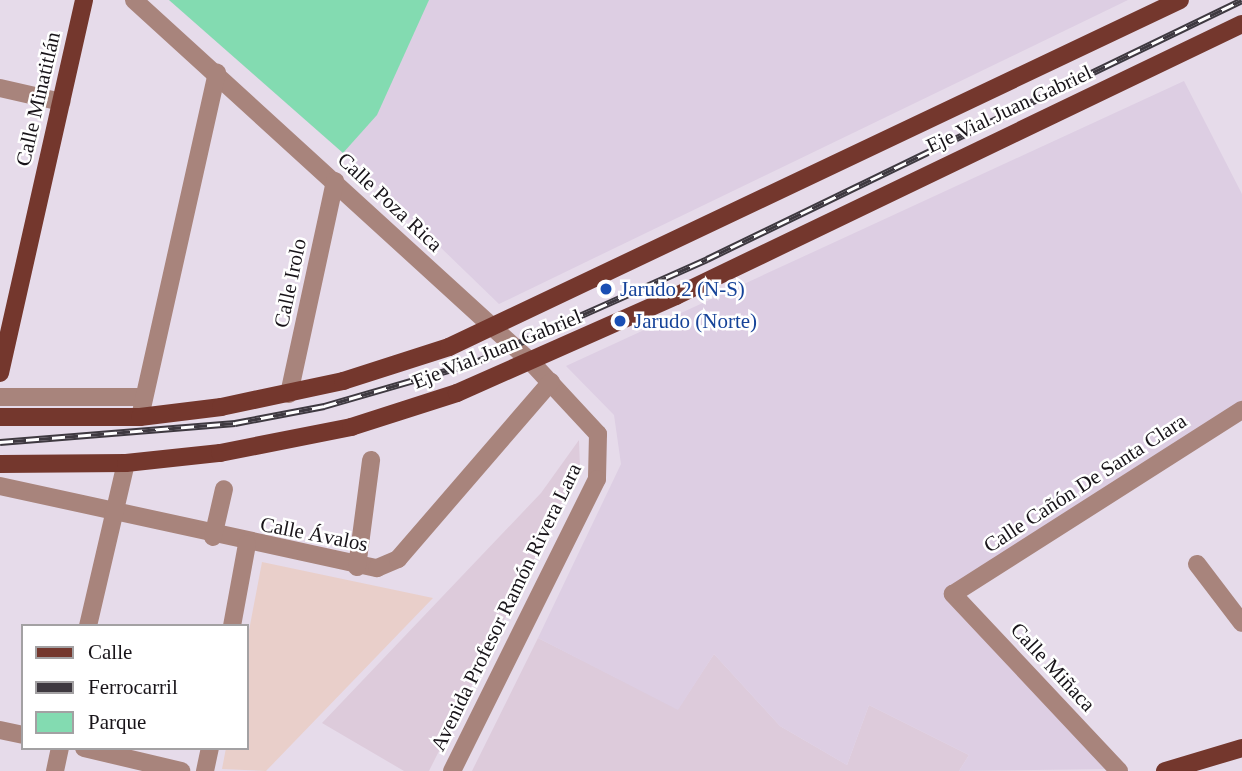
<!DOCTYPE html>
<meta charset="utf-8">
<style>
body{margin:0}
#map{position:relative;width:1242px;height:771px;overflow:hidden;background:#e6dbea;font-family:"Times New Roman",serif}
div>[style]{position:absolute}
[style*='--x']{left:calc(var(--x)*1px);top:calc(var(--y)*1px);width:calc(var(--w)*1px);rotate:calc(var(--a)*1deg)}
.commercial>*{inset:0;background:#ddcbdb}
.built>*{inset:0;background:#ddcee3}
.education>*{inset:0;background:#e9cfca}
.green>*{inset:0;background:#83dbb1}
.minor>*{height:18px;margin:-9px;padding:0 9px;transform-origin:9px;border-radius:9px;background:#a8847c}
.major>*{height:18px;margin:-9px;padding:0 9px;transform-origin:9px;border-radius:9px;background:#74372d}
.rail>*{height:7px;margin-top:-3.5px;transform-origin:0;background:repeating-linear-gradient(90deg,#fff 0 13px,#3e3940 0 26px);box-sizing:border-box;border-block:2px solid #3e3940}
.dots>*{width:19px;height:19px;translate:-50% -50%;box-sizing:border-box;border:4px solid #fff;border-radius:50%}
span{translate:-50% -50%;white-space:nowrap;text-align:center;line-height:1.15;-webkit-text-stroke:5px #fff;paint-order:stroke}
.street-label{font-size:21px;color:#181419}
.transit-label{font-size:21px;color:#164399}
.left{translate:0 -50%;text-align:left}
.legend{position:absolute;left:21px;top:624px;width:228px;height:126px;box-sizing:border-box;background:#fff;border:2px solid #a3a1a3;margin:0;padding:9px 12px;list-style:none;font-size:21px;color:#181419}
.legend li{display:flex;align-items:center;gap:14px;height:35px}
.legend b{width:35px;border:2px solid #a3a1a3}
</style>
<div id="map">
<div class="commercial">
<div style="clip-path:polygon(579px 440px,580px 468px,429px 771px,404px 771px,322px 723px,541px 493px)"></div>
<div style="clip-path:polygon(538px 638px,678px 709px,714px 654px,780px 726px,847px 765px,869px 705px,969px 755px,959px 771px,472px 771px)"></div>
</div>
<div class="built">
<div style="clip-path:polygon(169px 0,1128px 0,499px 304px,343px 153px)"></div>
<div style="clip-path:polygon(1184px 81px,1242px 194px,1242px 401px,951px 598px,1105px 769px,959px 771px,969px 755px,869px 705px,847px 765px,780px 726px,714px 654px,678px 710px,538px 638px,621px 464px,614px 415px,566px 366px)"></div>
</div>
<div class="education">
<div style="clip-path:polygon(262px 562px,433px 598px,266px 771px,222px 769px,226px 748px,247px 748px,247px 641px)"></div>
</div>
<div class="green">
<div style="clip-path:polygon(169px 0,429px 0,377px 115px,343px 153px)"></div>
</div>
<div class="minor">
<div style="--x:134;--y:0;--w:539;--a:42.37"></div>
<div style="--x:532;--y:363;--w:97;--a:47.1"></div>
<div style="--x:598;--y:434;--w:45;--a:91.3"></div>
<div style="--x:597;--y:479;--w:326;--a:116.4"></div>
<div style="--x:0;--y:88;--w:63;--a:12.9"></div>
<div style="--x:289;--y:394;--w:218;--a:-77.8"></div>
<div style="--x:0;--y:397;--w:144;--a:0"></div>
<div style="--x:140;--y:417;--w:353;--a:-77.4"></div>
<div style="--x:0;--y:486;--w:386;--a:12.3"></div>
<div style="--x:377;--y:568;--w:23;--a:-23"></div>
<div style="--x:398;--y:559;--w:234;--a:-49.2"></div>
<div style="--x:213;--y:537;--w:49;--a:-77.1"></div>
<div style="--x:1197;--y:564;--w:74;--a:52.7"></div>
<div style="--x:357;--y:567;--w:108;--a:-82.5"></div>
<div style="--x:88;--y:626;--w:167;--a:-76.9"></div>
<div style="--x:232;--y:626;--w:83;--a:-79.6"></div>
<div style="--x:0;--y:730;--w:24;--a:12"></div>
<div style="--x:84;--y:748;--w:100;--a:13.3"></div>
<div style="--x:55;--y:771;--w:24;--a:-78"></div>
<div style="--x:205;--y:771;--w:24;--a:-78"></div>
<div style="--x:1119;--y:771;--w:243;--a:-133.2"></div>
<div style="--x:953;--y:594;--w:343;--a:-32.5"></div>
</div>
<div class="major">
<div style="--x:0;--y:373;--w:382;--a:-77.3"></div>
<div style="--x:0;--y:417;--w:140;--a:0"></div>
<div style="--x:140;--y:417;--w:82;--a:-7"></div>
<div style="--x:221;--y:407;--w:125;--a:-12"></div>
<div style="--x:343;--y:381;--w:111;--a:-17.8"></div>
<div style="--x:449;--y:347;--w:809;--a:-25.39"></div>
<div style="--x:0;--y:464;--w:126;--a:-0.5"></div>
<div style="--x:126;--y:463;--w:95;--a:-6.1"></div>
<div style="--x:220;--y:453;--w:134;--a:-11.2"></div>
<div style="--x:351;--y:427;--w:111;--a:-17.8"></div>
<div style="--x:457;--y:393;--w:240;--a:-23.9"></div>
<div style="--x:676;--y:296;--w:628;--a:-25.67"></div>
<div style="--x:1165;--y:771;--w:80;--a:-16.6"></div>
</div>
<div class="rail">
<div style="--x:0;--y:442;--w:236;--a:-4.6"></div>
<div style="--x:235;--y:423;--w:91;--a:-10.8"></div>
<div style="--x:324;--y:406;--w:158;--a:-16.1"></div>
<div style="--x:476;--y:362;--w:253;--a:-24"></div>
<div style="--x:707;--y:259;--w:594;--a:-25.83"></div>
</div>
<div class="dots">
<div style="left:606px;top:289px;background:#1a4fb4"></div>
<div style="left:620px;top:321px;background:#1a4fb4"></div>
</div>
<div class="street-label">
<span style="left:38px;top:99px;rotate:-77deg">Calle Minatitlán</span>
<span style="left:1009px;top:109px;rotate:-25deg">Eje Vial Juan Gabriel</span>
<span style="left:390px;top:202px;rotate:43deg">Calle Poza Rica</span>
<span style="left:290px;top:283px;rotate:-78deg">Calle Irolo</span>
<span style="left:497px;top:349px;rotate:-22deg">Eje Vial Juan Gabriel</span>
<span style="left:1085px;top:483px;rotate:-33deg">Calle Cañón De Santa Clara</span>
<span style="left:314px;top:534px;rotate:11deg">Calle Ávalos</span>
<span style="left:506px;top:607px;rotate:-64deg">Avenida Profesor Ramón Rivera Lara</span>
<span style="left:1053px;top:667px;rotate:47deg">Calle Miñaca</span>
</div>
<div class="transit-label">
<span class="left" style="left:620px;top:289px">Jarudo 2 (N-S)</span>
<span class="left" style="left:634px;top:321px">Jarudo (Norte)</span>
</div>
<ul class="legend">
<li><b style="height:9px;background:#74372d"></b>Calle</li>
<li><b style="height:9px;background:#3e3940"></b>Ferrocarril</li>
<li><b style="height:19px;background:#83dbb1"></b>Parque</li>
</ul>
</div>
